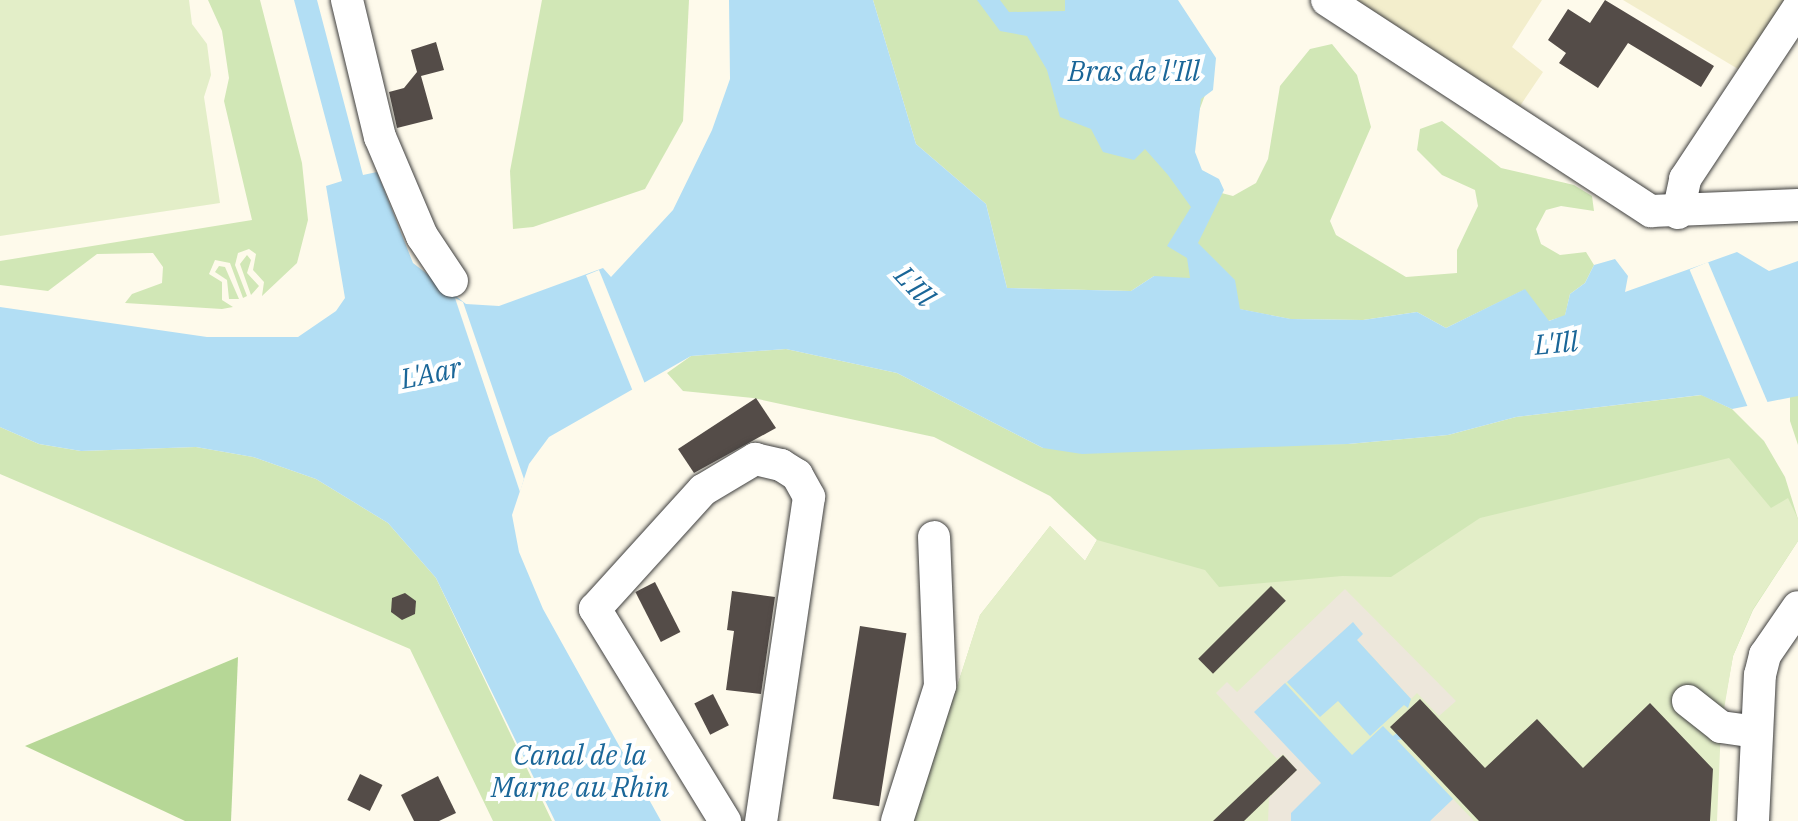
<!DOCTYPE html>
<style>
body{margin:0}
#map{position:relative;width:1798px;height:821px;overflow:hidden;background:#fefaeb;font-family:"IBM Plex Serif",serif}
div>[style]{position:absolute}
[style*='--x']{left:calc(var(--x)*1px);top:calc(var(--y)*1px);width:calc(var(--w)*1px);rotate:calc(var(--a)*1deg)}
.farmland>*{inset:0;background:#f3eecc}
.green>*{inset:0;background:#d1e7b6}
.forest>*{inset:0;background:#b6d796}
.pitch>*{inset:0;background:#e3eec8}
.plaza>*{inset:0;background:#ede7db}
.water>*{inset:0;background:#b2def4}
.pier>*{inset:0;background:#fefaeb;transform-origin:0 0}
.building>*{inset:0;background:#544c48;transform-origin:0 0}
.roads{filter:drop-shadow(0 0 2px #3f3f3f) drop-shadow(0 0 2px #3f3f3f)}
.minor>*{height:32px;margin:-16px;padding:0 16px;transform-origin:16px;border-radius:16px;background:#fff}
span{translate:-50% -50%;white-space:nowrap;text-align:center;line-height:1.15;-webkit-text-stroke:8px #fff;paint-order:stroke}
.water-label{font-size:28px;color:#1a6698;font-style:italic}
</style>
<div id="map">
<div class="farmland">
<div style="clip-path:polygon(1357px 0,1542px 0,1512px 47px,1543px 72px,1520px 106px)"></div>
<div style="clip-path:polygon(1623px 0,1788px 0,1743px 72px)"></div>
</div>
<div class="green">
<div style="clip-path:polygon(208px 0,260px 0,302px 163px,308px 220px,297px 263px,262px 296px,264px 282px,253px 270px,256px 254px,249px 249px,238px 253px,235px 265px,247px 296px,243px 298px,230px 263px,215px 260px,209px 274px,222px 282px,222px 300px,233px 307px,222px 309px,125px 303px,132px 294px,162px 283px,163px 267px,153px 253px,97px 254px,48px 291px,0 285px,0 261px,252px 220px,224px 101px,229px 78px,222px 31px)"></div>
<div style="clip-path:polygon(542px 0,689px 0,683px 121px,645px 189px,533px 227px,513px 229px,510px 171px)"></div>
<div style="clip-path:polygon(873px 0,1153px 0,1213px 74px,1188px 140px,1206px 189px,1233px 196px,1256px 183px,1268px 159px,1280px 86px,1310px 49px,1332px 44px,1357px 75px,1371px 127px,1330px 221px,1336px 235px,1406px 277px,1457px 273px,1457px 250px,1478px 206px,1475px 190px,1442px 175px,1417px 150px,1420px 129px,1442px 121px,1501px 168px,1574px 185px,1592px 196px,1594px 211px,1561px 206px,1546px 210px,1536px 229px,1541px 244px,1560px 255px,1586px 252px,1594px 265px,1585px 283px,1570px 294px,1565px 316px,1548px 321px,1524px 290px,1446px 328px,1417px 312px,1363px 320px,1290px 319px,1213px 304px,1154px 276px,1131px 291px,1007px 288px,986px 204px,916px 144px)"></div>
<div style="clip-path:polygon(247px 255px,251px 260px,247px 273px,259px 286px,251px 295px,240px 264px)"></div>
<div style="clip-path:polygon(219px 266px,225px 267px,239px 299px,229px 299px,227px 280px,215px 272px)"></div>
<div style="clip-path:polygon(786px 349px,897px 373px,1043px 448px,1348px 444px,1448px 435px,1516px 417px,1702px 395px,1732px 409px,1764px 441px,1785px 477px,1798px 519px,1798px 541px,1753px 610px,1733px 656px,1725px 700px,914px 821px,980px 615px,1050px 526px,1085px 561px,1097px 540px,1050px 496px,934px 437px,753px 398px,683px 391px,667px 373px,691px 356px)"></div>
<div style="clip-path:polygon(1798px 395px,1798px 445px,1790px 421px,1790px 397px)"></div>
<div style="clip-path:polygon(0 427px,39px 444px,81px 451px,196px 447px,253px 457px,316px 479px,388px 523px,436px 578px,552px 821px,493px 821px,410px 649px,0 474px)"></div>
</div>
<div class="forest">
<div style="clip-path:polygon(238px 657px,231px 821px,185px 821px,25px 746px)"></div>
</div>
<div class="pitch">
<div style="clip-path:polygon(0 0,189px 0,192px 24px,207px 44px,211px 75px,204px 97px,220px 203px,0 236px)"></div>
<div style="clip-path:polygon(1729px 458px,1771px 508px,1788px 498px,1798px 519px,1798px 541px,1753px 609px,1733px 656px,1721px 727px,1717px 821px,914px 821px,980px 615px,1050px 526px,1085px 561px,1097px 540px,1205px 570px,1219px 587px,1342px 576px,1391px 577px,1480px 518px)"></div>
</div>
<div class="plaza">
<div style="clip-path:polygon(1345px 589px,1456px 701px,1439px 716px,1417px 693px,1411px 699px,1357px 640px,1285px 683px,1322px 783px,1292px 813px,1291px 821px,1268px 821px,1269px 798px,1297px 770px,1283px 754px,1277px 759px,1216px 693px,1227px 682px,1237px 692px)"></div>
<div style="clip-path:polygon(1453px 799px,1474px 821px,1429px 821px)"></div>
</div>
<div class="water">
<div style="clip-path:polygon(294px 0,317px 0,363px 175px,377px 172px,413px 263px,466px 304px,499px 306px,603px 268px,611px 277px,673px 210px,712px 130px,730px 79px,729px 0,873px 0,916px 144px,986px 204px,1007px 288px,1131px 291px,1154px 276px,1190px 278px,1187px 258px,1167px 246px,1191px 207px,1168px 175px,1145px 149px,1134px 160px,1103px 152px,1091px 129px,1060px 117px,1047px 70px,1027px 36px,1000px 31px,977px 0,1000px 0,1009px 12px,1065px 11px,1065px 0,1178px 0,1216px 58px,1213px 90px,1201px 99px,1195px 152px,1202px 170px,1219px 179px,1224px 190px,1198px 243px,1235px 280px,1240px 309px,1291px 319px,1363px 320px,1417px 312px,1446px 328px,1525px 289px,1549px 321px,1565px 315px,1570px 294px,1585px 283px,1594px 265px,1615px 259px,1628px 276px,1625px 292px,1737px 252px,1769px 271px,1798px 261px,1798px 396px,1732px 409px,1701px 395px,1516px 417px,1448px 435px,1348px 444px,1082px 454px,1043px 448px,897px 373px,786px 349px,691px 356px,549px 437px,529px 464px,512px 515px,519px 552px,543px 609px,661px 821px,555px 821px,436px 578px,388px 523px,316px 479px,253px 457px,196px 447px,81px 451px,39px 444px,0 427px,0 307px,207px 337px,298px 337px,336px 311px,345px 298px,326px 186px,342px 181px)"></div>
<div style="clip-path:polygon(1353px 622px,1363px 634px,1357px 640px,1411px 699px,1408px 708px,1404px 705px,1370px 736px,1338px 701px,1320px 717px,1287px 682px)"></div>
<div style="clip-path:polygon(1285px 683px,1352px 755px,1383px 726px,1393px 736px,1398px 732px,1404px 739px,1397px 740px,1453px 799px,1430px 821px,1291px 821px,1291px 813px,1321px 783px,1254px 712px)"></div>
</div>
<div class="pier">
<div style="left:1708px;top:262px;width:153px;height:20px;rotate:67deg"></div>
<div style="left:599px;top:270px;width:125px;height:14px;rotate:68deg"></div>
<div style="clip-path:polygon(455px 298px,463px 302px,524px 479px,520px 492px)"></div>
</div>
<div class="building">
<div style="clip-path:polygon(1605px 0,1714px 66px,1701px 87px,1628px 43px,1598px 88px,1559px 63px,1566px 53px,1548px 40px,1568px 9px,1590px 23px)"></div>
<div style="clip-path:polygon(436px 42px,444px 70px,421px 76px,433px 119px,397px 128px,389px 92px,404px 88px,417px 72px,411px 50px)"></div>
<div style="clip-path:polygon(756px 398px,776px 428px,694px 473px,678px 449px)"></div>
<div style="left:655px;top:582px;width:56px;height:22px;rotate:63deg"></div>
<div style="left:1271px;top:586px;width:21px;height:103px;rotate:45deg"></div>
<div style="clip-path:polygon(732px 591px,775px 597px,761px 694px,726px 690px,734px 631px,727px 630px)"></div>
<div style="clip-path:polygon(405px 593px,416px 601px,415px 614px,402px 620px,391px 612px,392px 598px)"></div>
<div style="left:860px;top:626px;width:47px;height:175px;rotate:9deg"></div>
<div style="left:713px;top:694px;width:35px;height:21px;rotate:63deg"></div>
<div style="clip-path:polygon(1420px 699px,1485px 768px,1537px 719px,1583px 768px,1650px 703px,1713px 769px,1710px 821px,1479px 821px,1390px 727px)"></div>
<div style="clip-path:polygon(1283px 755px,1297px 770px,1244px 821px,1213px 821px)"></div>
<div style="left:360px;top:774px;width:25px;height:29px;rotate:26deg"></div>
<div style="clip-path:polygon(438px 776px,456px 813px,439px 821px,414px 821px,401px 795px)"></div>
</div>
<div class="roads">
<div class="minor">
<div style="--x:347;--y:0;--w:141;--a:76.5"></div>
<div style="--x:380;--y:137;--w:108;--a:67"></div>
<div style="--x:422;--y:236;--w:54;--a:56.3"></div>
<div style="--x:1327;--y:0;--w:387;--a:33.1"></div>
<div style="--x:1651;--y:211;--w:147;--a:-2.3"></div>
<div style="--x:1678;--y:213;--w:35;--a:-78"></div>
<div style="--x:1685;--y:179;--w:205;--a:-56.5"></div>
<div style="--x:1688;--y:701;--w:42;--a:38.2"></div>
<div style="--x:1721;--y:727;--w:35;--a:8"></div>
<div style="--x:725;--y:821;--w:249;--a:-121.5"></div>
<div style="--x:595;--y:609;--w:161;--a:-47.8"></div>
<div style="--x:703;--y:490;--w:61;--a:-30.8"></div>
<div style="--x:755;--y:459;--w:27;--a:13"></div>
<div style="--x:781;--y:465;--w:19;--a:32"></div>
<div style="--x:797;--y:475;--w:25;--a:61"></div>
<div style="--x:809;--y:497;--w:328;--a:98.4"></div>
<div style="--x:897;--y:821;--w:142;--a:-72.3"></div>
<div style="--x:940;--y:686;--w:149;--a:-92.3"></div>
<div style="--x:1753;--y:821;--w:146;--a:-87.3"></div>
<div style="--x:1760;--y:675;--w:21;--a:-76"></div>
<div style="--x:1765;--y:655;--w:58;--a:-55.5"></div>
</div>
</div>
<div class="water-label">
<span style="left:1134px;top:71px">Bras de l'Ill</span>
<span style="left:915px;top:286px;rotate:47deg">L'Ill</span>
<span style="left:1556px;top:343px;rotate:-5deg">L'Ill</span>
<span style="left:431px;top:373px;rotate:-12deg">L'Aar</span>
<span style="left:580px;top:771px">Canal de la<br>Marne au Rhin</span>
</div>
</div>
